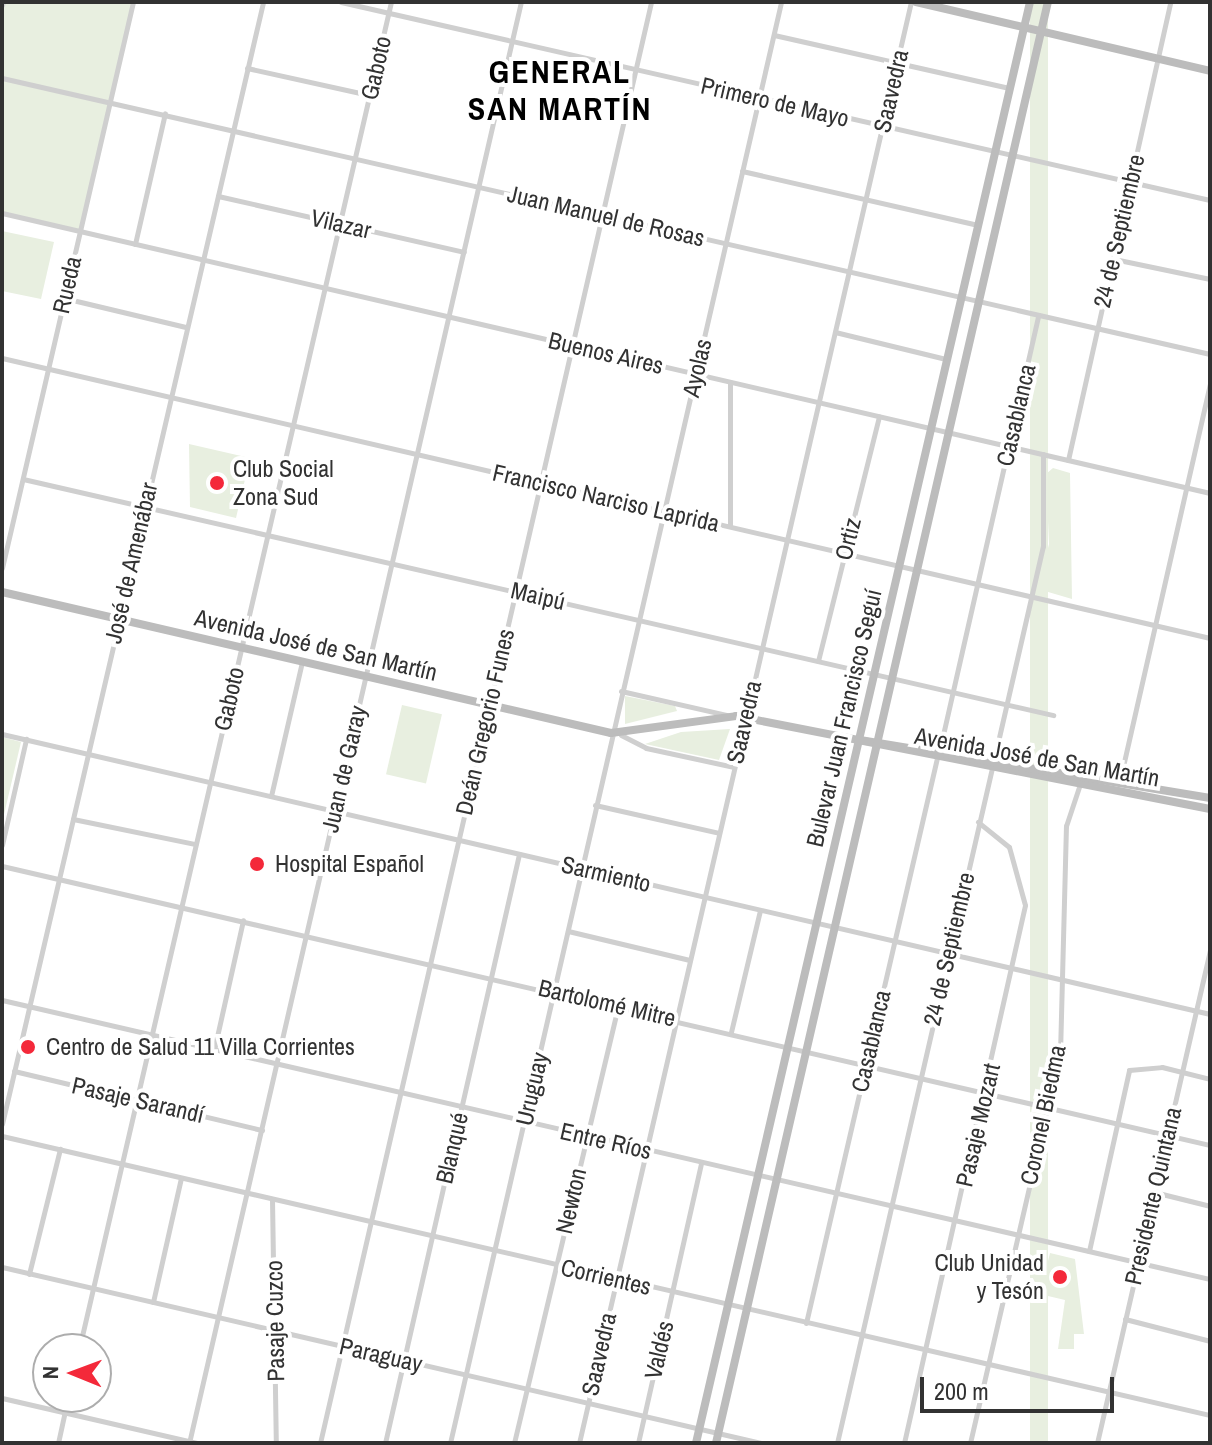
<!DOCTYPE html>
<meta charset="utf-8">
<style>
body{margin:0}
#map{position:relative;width:1212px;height:1445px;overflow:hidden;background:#fff;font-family:"Archivo Narrow",sans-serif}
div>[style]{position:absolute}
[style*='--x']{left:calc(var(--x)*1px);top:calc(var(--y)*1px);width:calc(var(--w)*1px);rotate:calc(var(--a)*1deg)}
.green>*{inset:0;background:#e8efe0;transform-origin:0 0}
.minor>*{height:5px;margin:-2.5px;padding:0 2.5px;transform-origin:2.5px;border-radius:2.5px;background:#cfcfcf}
.secondary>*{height:8px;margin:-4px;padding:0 4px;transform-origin:4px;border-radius:4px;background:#bcbcbc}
.dots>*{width:22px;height:22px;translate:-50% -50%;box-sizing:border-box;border:4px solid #fff;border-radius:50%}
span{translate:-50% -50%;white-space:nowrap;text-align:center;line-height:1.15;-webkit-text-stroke:8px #fff;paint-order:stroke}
.street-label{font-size:24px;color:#323232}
.poi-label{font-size:24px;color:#323232}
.left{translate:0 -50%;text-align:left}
.right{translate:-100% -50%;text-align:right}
.district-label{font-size:32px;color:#000;font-weight:700;letter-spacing:2px}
.frame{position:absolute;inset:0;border:4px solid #323232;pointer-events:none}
.north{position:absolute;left:32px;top:1333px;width:80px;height:80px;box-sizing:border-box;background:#fff;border:2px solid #adadad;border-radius:50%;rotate:271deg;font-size:22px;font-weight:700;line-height:32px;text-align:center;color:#323232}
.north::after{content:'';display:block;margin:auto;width:28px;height:36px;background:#f4293a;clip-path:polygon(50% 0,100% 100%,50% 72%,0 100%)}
.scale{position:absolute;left:920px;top:1377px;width:194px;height:36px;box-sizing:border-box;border:4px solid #323232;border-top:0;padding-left:10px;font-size:24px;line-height:28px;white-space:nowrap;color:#323232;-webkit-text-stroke:6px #fff;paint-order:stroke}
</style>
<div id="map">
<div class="green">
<div style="clip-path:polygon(3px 2px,133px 2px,80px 231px,2px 213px)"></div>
<div style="left:1030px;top:2px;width:18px;height:1479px"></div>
<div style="clip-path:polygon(2px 231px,54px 242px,41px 299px,2px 291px)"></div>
<div style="clip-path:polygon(189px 444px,250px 458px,236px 518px,190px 507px)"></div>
<div style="clip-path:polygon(1053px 468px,1070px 473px,1072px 599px,1038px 589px,1049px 544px,1046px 474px)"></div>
<div style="clip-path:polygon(625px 696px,675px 706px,677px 711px,625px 724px)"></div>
<div style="left:402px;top:705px;width:41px;height:71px;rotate:13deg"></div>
<div style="clip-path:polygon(730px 729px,719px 760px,645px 744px,681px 732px)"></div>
<div style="clip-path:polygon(2px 737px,21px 742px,2px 823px)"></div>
<div style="clip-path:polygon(1050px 1253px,1075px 1259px,1084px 1334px,1074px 1334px,1074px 1349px,1058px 1349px,1065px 1300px,1048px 1296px,1042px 1285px)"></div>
</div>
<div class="minor">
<div style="--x:341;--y:2;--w:891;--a:12.84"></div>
<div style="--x:2;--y:5;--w:3;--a:-72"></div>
<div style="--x:774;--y:35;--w:241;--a:12.7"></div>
<div style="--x:247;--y:68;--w:125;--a:12.5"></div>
<div style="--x:2;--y:78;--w:1239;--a:12.87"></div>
<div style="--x:742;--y:171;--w:242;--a:12.9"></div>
<div style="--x:218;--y:196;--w:252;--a:12.8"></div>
<div style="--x:2;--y:213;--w:1240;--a:13.05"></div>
<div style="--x:135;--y:244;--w:134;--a:-77.1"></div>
<div style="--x:1114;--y:259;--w:98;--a:11.8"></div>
<div style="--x:64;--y:298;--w:125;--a:13.4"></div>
<div style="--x:835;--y:332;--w:114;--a:13.7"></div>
<div style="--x:2;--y:358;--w:1240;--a:13.05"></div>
<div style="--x:730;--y:382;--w:144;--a:90"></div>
<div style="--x:1068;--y:460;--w:469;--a:-77.4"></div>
<div style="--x:23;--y:479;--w:1057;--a:12.91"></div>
<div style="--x:2;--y:568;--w:581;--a:-76.97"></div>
<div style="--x:818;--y:661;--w:252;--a:-76"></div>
<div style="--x:621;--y:691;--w:109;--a:12.8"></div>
<div style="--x:2;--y:734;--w:1240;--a:13.05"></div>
<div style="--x:621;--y:735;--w:28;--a:27"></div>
<div style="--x:646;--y:748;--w:90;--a:12.2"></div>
<div style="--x:940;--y:748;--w:444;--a:-77.2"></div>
<div style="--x:1119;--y:784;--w:410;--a:-77.2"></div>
<div style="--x:271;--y:796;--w:138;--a:-77"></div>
<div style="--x:595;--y:805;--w:127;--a:12.7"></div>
<div style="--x:73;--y:819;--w:125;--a:11.6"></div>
<div style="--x:2;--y:845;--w:109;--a:-77.2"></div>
<div style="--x:2;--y:866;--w:1240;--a:13.01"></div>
<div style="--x:568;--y:931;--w:125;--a:13.4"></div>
<div style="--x:2;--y:1000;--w:1240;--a:13.01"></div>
<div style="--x:731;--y:1032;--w:125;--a:-76.6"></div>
<div style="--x:214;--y:1050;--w:133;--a:-77.4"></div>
<div style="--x:14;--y:1071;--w:255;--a:13.4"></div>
<div style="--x:2;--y:1124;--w:1152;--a:-76.9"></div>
<div style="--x:2;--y:1136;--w:1240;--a:13.01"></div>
<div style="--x:1154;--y:1192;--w:58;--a:14"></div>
<div style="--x:272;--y:1199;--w:244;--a:89.1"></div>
<div style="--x:1089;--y:1251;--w:185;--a:-77.5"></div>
<div style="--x:1129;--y:1070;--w:33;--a:-5"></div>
<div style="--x:1162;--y:1067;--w:49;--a:14"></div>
<div style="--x:2;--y:1267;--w:779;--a:13.06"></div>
<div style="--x:29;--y:1274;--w:129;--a:-76.1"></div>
<div style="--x:153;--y:1302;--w:127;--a:-77.3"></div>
<div style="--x:1125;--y:1319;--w:88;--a:14.5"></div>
<div style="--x:806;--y:1323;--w:580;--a:-76.95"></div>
<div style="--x:79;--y:1349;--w:1383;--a:-76.96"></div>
<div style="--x:2;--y:1398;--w:200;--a:13"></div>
<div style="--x:58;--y:1443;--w:47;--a:-77.7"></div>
<div style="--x:189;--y:1443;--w:1479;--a:-77.03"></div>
<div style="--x:320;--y:1443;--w:1479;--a:-77.06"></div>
<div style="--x:385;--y:1443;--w:604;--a:-77.18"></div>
<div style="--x:450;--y:1443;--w:1479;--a:-77.06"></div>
<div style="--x:514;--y:1443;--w:450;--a:-76.6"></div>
<div style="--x:579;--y:1443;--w:1479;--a:-77.03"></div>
<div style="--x:638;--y:1443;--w:286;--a:-77.3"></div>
<div style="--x:837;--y:1443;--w:920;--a:-77.07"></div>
<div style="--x:1043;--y:546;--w:92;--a:-90"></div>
<div style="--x:904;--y:1443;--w:551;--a:-77.32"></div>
<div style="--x:1025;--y:905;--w:60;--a:-105.4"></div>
<div style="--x:1009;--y:847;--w:40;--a:-141"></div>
<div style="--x:970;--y:1443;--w:399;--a:-77"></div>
<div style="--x:1060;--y:1054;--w:228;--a:-88.5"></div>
<div style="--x:1066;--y:826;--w:44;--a:-71.6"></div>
<div style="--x:1097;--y:1443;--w:506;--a:-77.09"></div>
</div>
<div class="secondary">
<div style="--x:916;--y:2;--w:302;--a:13.2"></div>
<div style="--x:2;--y:592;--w:625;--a:13.04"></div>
<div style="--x:611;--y:733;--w:126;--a:-7.7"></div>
<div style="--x:736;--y:716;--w:483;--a:11.1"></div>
<div style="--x:860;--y:740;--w:355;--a:9.4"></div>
<div style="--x:696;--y:1443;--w:1479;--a:-76.95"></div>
<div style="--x:716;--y:1443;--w:1479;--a:-77.03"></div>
</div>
<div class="dots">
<div style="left:217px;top:483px;background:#f4293a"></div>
<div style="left:257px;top:864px;background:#f4293a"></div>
<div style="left:28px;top:1047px;background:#f4293a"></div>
<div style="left:1060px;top:1277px;background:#f4293a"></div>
</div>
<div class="street-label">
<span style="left:376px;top:68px;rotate:-77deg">Gaboto</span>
<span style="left:891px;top:91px;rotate:-77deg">Saavedra</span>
<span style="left:775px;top:102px;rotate:13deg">Primero de Mayo</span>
<span style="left:606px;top:216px;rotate:13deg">Juan Manuel de Rosas</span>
<span style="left:341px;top:224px;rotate:13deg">Vilazar</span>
<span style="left:1119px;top:231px;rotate:-77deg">24 de Septiembre</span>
<span style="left:67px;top:285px;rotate:-77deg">Rueda</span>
<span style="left:606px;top:353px;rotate:13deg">Buenos Aires</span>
<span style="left:697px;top:368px;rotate:-77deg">Ayolas</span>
<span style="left:1016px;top:415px;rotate:-77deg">Casablanca</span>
<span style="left:606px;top:498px;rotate:13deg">Francisco Narciso Laprida</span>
<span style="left:848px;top:539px;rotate:-76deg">Ortiz</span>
<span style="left:131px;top:563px;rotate:-77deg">José de Amenábar</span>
<span style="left:538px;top:596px;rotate:13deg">Maipú</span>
<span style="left:316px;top:645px;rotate:13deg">Avenida José de San Martín</span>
<span style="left:229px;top:699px;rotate:-77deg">Gaboto</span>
<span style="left:844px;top:718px;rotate:-77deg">Bulevar Juan Francisco Seguí</span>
<span style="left:485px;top:722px;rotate:-77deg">Deán Gregorio Funes</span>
<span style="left:744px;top:722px;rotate:-77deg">Saavedra</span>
<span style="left:1037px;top:757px;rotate:10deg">Avenida José de San Martín</span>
<span style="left:344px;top:769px;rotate:-77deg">Juan de Garay</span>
<span style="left:606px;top:874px;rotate:13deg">Sarmiento</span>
<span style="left:949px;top:949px;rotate:-77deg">24 de Septiembre</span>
<span style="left:607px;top:1003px;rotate:13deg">Bartolomé Mitre</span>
<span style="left:871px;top:1041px;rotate:-77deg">Casablanca</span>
<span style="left:532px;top:1089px;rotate:-77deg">Uruguay</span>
<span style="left:138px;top:1100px;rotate:13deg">Pasaje Sarandí</span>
<span style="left:1043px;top:1115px;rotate:-78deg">Coronel Biedma</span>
<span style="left:978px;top:1125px;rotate:-77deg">Pasaje Mozart</span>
<span style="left:606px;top:1141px;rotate:13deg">Entre Ríos</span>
<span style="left:452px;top:1148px;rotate:-77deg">Blanqué</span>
<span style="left:1153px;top:1196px;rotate:-77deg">Presidente Quintana</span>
<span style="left:571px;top:1201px;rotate:-77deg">Newton</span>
<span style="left:606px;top:1277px;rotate:13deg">Corrientes</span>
<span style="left:275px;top:1321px;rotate:-91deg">Pasaje Cuzco</span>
<span style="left:659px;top:1350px;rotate:-77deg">Valdés</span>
<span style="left:599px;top:1354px;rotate:-77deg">Saavedra</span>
<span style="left:381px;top:1355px;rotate:13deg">Paraguay</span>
</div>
<div class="poi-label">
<span class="left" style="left:233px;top:483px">Club Social<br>Zona Sud</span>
<span class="left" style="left:275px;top:864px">Hospital Español</span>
<span class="left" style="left:46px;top:1047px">Centro de Salud 11 Villa Corrientes</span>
<span class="right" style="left:1044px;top:1277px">Club Unidad<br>y Tesón</span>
</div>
<div class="district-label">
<span style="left:560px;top:91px">GENERAL<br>SAN MARTÍN</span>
</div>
<div class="frame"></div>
<div class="north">N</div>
<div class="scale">200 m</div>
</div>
